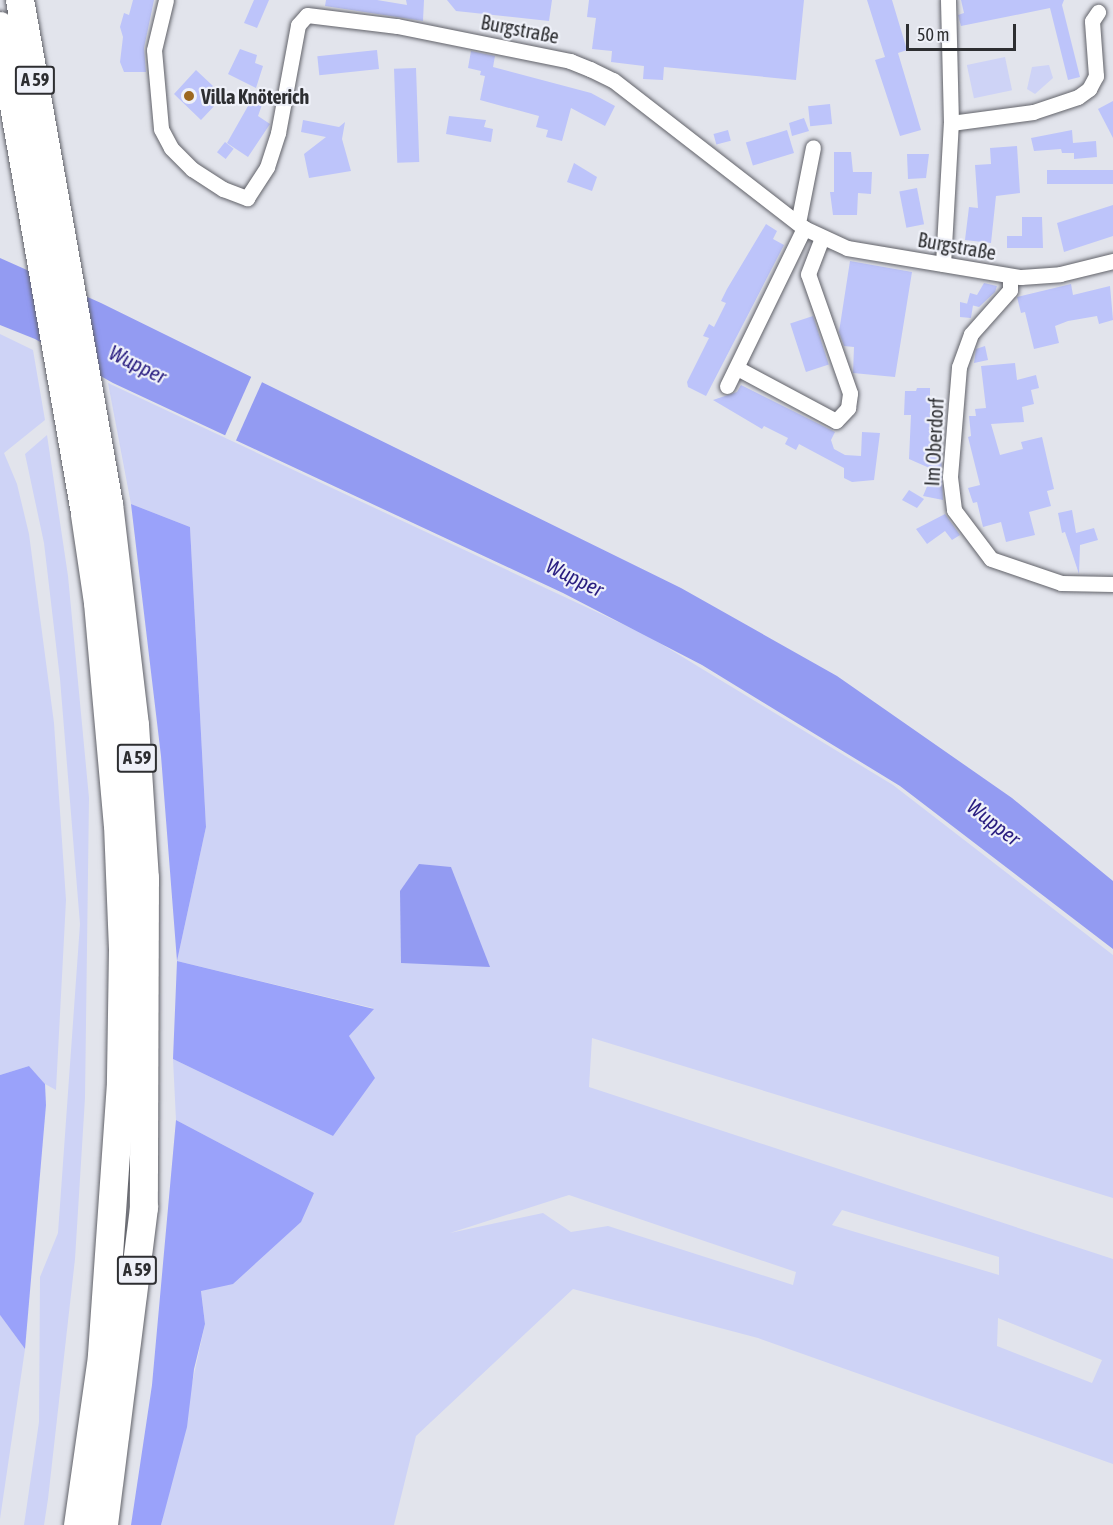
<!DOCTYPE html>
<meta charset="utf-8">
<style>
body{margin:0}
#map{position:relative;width:1113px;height:1525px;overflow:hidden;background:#e2e4ec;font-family:"Asap Condensed",sans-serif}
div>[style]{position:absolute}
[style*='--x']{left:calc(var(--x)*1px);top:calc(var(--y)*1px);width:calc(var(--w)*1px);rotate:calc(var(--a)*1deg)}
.green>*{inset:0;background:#ced3f6;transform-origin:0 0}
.forest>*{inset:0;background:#9aa2fa}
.water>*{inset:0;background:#939bf2}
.pier>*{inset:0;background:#e2e4ec;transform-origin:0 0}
.building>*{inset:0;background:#bdc4fa;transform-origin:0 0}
.roads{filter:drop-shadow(0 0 2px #616269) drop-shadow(0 0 2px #616269)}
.minor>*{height:15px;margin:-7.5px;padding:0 7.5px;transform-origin:7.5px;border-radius:7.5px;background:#fff}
.motorway>*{height:28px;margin:-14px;padding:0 14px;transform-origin:14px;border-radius:14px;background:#fff}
.dots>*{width:16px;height:16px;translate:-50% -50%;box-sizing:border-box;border:3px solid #eff1f9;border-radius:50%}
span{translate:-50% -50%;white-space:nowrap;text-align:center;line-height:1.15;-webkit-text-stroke:4.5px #eff1f9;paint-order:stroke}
.shield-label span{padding:2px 4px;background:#eff1f9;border:2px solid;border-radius:4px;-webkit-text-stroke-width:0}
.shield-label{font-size:18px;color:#2d2e31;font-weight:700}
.street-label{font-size:20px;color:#2d2e31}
.poi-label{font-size:20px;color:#2d2e31;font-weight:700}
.left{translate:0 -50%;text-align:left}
.water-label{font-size:21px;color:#291d80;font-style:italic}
.scale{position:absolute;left:906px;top:24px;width:110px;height:27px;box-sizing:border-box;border:3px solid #2d2e31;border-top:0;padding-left:8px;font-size:18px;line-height:21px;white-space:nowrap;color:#2d2e31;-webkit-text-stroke:4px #eff1f9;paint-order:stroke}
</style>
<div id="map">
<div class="green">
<div style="left:1005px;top:57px;width:34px;height:39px;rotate:78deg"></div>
<div style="clip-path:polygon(1049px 65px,1053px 78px,1035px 94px,1027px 89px,1032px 67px)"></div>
<div style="clip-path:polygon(0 334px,33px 350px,45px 420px,4px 453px,17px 484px,29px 534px,54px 723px,66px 900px,56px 1090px,45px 1084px,29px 1066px,0 1075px)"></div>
<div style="clip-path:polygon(evenodd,108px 383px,648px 636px,893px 785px,1113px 955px,1113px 1198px,592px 1038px,589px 1087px,1113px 1259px,1113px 1464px,758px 1338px,573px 1289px,416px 1436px,394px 1525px,161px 1525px,205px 1324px,201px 1290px,314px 1193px,176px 1120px,173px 1059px,333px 1136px,349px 1036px,373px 1008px,177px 961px,206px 827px,190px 527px,131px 504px,108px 383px,569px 1195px,796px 1272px,793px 1285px,608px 1226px,571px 1232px,543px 1213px,450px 1233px,569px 1195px,108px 383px,842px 1210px,999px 1257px,999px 1275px,832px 1225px,842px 1210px,108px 383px,998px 1318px,1102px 1360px,1092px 1383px,997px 1346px,998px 1318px)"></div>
<div style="clip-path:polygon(47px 435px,68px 576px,89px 798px,85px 1098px,75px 1259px,48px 1499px,44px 1525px,24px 1525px,39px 1422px,40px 1277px,58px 1233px,80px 924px,60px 679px,44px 543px,25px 454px)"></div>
<div style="clip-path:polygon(0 1315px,25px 1349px,0 1519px)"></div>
</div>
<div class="forest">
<div style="clip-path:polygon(131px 504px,190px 527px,206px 827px,177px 961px,374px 1009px,349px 1036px,375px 1078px,333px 1136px,173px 1059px,177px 961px,161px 756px)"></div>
<div style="clip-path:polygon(29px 1066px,45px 1084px,46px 1105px,25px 1349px,0 1315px,0 1075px)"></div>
<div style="clip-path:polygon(176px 1120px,314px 1193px,301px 1222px,233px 1284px,201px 1291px,205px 1324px,194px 1369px,187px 1427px,161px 1525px,131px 1525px,152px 1385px)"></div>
</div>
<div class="water">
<div style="clip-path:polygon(0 258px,101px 303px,681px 588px,837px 676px,1012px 798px,1113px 881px,1113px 949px,900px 786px,702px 665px,563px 593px,113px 383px,35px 339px,0 325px)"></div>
<div style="clip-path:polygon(419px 864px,451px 867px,490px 967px,401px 963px,400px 891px)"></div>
</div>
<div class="pier">
<div style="left:252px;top:375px;width:12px;height:68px;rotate:24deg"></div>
</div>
<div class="building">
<div style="clip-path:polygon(133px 0,154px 0,144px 48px,146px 72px,124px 72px,120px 62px,123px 37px,120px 27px,124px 13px,129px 15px)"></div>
<div style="clip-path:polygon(254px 0,269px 0,257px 28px,244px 23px)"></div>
<div style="clip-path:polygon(326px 0,377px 0,407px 5px,406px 0,424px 0,423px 21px,325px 6px)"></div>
<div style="clip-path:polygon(447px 0,552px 0,549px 21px,456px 11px)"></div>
<div style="clip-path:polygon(589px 0,804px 0,796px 80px,664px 67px,663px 80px,643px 79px,644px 66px,611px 62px,612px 51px,592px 49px,596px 18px,587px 17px)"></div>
<div style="clip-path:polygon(867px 0,892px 0,907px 50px,898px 53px,921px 130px,900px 136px,875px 60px,885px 57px)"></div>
<div style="clip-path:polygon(961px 0,1064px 0,1062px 5px,1080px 77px,1068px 80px,1050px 8px,961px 26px,958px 15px,964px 13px)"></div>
<div style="clip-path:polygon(240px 49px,257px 55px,255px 63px,263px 66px,256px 88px,228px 74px)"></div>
<div style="left:377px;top:50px;width:19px;height:60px;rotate:84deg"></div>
<div style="clip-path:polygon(471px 51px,495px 56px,493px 67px,591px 93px,615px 106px,605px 126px,571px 108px,562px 141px,546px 137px,548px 130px,536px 127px,539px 116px,480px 100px,485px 76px,480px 75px,481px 71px,468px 68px)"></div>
<div style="left:416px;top:68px;width:94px;height:22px;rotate:88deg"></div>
<div style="clip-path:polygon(196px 70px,213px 86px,207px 93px,217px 103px,201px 120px,174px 94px)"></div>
<div style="clip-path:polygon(252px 99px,263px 102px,258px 116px,270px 124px,248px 157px,227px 143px)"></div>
<div style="clip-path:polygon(1113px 101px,1113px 138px,1098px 109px)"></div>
<div style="left:830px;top:104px;width:20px;height:22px;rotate:84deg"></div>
<div style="clip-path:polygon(449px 116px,486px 120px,484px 127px,493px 129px,491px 142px,446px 134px)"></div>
<div style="clip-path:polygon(804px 118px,809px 131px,792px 136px,789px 123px)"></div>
<div style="clip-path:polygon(303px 120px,339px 127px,345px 122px,342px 139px,351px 171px,309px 178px,304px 154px,326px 137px,301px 132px)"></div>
<div style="left:728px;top:130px;width:11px;height:15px;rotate:75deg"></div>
<div style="left:787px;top:130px;width:24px;height:43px;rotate:73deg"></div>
<div style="clip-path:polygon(1072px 130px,1073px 143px,1096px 141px,1097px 157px,1074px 159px,1074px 153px,1062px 153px,1061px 149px,1034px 151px,1031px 138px)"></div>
<div style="left:225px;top:142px;width:11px;height:13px;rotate:38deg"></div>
<div style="clip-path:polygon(1017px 146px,1020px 193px,996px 196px,991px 243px,965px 240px,969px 207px,978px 208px,975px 165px,991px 164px,990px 148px)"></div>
<div style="clip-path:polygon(834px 152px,851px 152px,853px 172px,872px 172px,871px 194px,858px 193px,857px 215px,833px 215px,830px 192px,834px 192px)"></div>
<div style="clip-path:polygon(907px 154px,929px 154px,926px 178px,908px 179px)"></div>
<div style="clip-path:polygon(574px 163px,597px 177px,592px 191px,567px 182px)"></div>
<div style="left:1113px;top:170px;width:14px;height:66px;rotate:90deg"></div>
<div style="left:917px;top:188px;width:37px;height:18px;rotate:79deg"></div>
<div style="clip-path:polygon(1113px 205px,1113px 236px,1064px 252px,1057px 223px)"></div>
<div style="clip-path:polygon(1022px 217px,1042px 217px,1043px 248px,1007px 248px,1007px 236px,1022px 236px)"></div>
<div style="clip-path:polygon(766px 224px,777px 231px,773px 239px,784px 245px,706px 396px,688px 387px,687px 382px,709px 338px,703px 336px,709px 324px,714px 327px,726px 303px,721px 301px,727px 289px)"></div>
<div style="clip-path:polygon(850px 261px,912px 272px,895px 377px,853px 373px,854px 347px,844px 346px,839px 332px)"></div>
<div style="clip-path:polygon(984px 283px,997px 286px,995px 292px,979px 307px,967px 304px,970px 293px,977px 295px)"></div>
<div style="clip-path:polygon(1071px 284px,1073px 295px,1110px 286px,1113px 320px,1099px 324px,1097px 316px,1068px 321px,1055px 326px,1059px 343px,1034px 349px,1025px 312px,1021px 313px,1017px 297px)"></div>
<div style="clip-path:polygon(960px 302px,973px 305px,971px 318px,960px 317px)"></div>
<div style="left:813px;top:316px;width:51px;height:24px;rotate:72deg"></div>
<div style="clip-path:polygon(985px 346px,988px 360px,974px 363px,976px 349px)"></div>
<div style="clip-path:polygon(1015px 363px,1017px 380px,1036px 375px,1039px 388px,1031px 390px,1034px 404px,1022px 407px,1024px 422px,991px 424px,1000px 455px,1023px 449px,1021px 442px,1042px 437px,1054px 489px,1047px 491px,1051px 506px,1029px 512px,1035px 535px,1006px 542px,1001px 522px,983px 527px,977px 502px,973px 503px,968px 488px,980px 485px,968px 437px,971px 436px,969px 416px,976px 416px,975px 409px,986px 408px,981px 366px)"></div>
<div style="clip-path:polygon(741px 385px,835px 432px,831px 440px,834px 449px,845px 455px,861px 456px,862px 432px,880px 433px,874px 480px,852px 482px,844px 478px,844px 468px,799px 444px,796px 450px,785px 444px,788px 438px,764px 426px,762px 429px,713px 400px,737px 392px)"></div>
<div style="clip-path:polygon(917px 388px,930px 388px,930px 424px,940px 425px,943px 500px,923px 496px,934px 470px,909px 459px,911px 415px,904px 415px,905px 391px,916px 391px)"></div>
<div style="clip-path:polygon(909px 490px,924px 499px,917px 508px,902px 500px)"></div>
<div style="clip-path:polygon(1072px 510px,1076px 533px,1094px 528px,1098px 540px,1080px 545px,1079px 574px,1065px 532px,1062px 533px,1058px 513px)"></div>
<div style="clip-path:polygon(945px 514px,960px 535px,952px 540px,945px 531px,927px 544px,916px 529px)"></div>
</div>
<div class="roads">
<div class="minor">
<div style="--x:166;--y:0;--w:51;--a:103.5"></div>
<div style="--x:154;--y:50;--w:79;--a:84.9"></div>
<div style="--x:161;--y:129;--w:21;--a:62"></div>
<div style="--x:171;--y:148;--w:30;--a:45"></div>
<div style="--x:192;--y:169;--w:37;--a:33"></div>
<div style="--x:223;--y:189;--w:26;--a:21"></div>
<div style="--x:247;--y:198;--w:37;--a:-57"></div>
<div style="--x:267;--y:167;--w:36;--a:-72"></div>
<div style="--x:278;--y:133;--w:110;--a:-79.5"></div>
<div style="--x:298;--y:25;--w:13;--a:-48"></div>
<div style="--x:307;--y:15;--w:91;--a:7"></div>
<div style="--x:397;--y:26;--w:177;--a:11.4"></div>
<div style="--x:570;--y:61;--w:22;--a:22"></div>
<div style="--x:590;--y:69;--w:25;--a:26"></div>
<div style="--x:613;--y:80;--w:242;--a:37.8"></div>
<div style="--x:804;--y:228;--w:47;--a:24.9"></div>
<div style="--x:847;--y:248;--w:176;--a:9.5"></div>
<div style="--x:1021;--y:277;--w:39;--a:-4"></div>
<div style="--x:1060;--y:274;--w:55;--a:-13.8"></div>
<div style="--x:951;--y:123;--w:83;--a:-7.6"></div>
<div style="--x:1033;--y:112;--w:47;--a:-18.4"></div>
<div style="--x:1078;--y:97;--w:14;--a:-36"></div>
<div style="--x:1089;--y:89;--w:15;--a:-62"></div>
<div style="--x:1096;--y:76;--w:55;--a:-94.2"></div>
<div style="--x:1092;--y:21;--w:11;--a:-56"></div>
<div style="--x:798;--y:223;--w:77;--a:-78.8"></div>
<div style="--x:943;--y:264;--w:141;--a:-86.8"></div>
<div style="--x:951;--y:123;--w:123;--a:-91.4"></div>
<div style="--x:1010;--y:277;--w:13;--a:90"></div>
<div style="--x:1010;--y:290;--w:59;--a:131.6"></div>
<div style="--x:971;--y:334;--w:35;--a:110"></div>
<div style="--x:959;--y:367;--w:110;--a:94.7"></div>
<div style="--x:950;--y:477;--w:33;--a:83"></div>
<div style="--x:954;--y:510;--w:61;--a:52.9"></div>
<div style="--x:991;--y:559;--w:74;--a:18.9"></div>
<div style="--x:1061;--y:583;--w:52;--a:1.1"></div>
<div style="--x:737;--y:368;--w:112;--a:28.2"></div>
<div style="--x:836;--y:421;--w:18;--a:-47"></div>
<div style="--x:848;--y:408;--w:15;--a:-82"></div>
<div style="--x:850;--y:393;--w:126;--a:-109.4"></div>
<div style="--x:808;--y:274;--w:39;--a:-69"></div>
<div style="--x:727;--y:386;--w:176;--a:-64"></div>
</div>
<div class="motorway">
<div style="--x:20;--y:0;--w:512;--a:79.99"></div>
<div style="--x:109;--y:504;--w:223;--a:83.3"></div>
<div style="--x:135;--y:725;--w:153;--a:86.3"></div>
<div style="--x:145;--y:878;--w:330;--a:90.2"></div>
<div style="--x:144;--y:1208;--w:320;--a:97.2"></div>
<div style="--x:0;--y:26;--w:496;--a:80.1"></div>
<div style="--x:85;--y:515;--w:89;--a:81.6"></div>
<div style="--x:98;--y:603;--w:223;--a:84.9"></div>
<div style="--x:118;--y:825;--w:125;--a:87.7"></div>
<div style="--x:123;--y:950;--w:133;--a:90.9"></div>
<div style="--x:121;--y:1083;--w:275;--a:94"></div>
<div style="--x:102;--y:1357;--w:170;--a:98.1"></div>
</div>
</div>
<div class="dots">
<div style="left:189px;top:96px;background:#9d6820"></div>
</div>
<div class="shield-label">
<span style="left:35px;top:80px">A 59</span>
<span style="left:137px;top:758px">A 59</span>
<span style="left:137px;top:1270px">A 59</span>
</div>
<div class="street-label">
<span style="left:520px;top:29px;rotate:11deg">Burgstraße</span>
<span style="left:957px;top:246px;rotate:10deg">Burgstraße</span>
<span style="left:934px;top:442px;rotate:-87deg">Im Oberdorf</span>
</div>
<div class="poi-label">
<span class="left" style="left:201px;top:96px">Villa Knöterich</span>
</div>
<div class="water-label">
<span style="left:138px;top:364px;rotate:26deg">Wupper</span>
<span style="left:575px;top:577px;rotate:26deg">Wupper</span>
<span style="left:994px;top:822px;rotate:38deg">Wupper</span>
</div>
<div class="scale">50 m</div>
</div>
